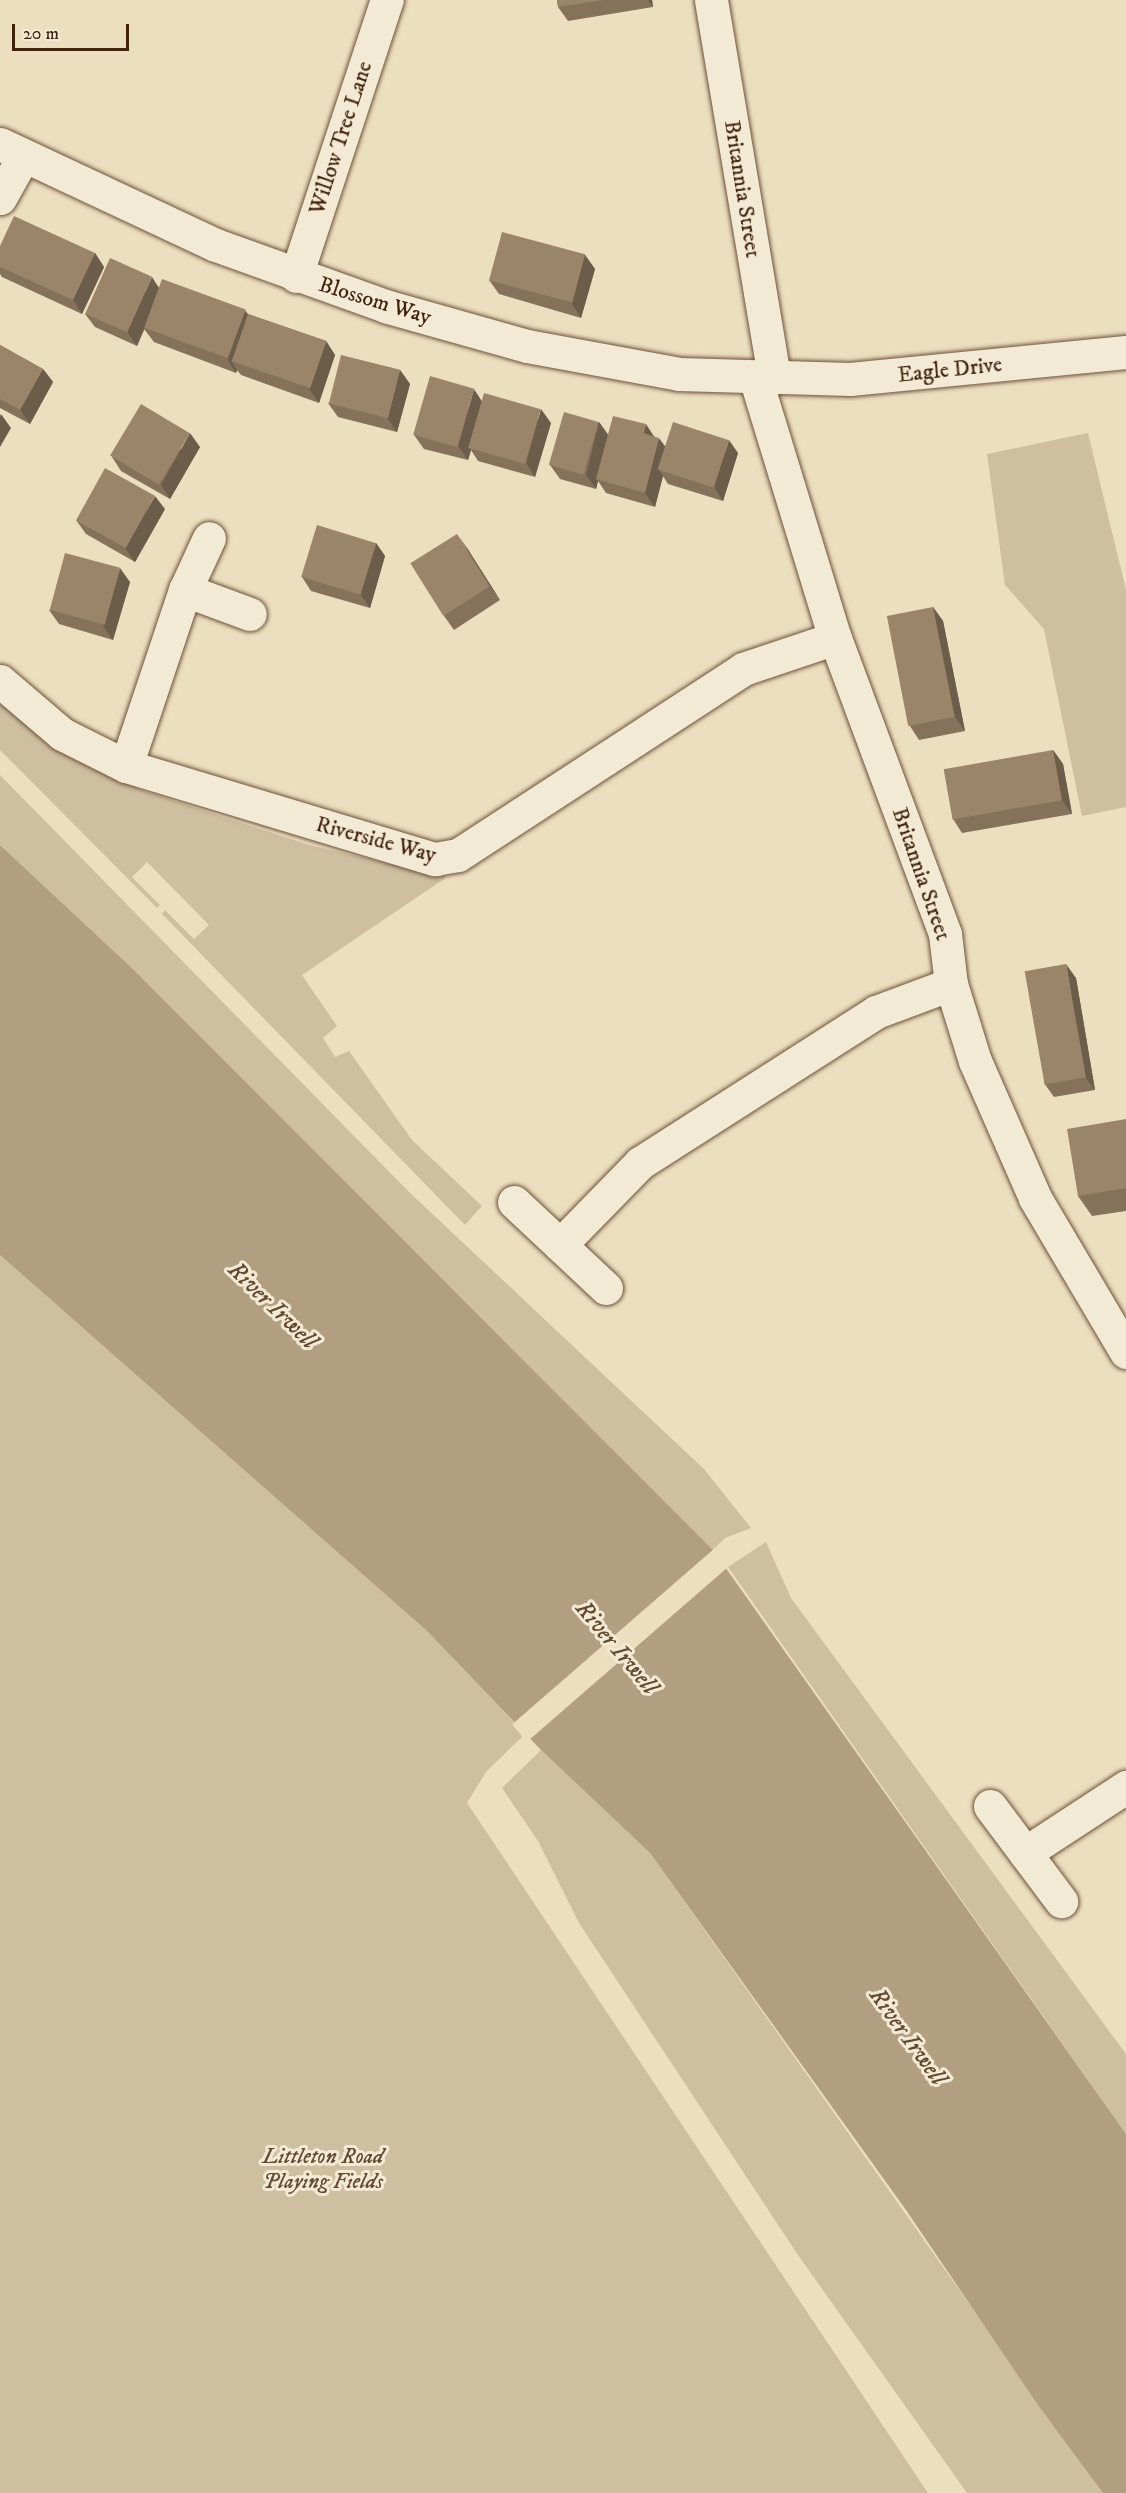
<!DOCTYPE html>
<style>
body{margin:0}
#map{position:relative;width:1126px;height:2493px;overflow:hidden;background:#ecdfbf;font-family:"IM FELL DW Pica",serif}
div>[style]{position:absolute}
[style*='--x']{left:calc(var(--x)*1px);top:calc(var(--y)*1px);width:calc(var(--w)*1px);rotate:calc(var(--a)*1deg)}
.green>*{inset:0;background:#cfbfa1}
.water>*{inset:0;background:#b29f82}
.pier>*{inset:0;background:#ecdfbf;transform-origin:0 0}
.roads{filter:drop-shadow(0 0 2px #6c523a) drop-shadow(0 0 2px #6c523a)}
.minor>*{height:33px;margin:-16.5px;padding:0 16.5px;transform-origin:16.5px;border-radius:16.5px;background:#f3ead5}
.wall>*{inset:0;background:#84725b}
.shaded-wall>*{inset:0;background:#6c5d4a}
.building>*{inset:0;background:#9a856a;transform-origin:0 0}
span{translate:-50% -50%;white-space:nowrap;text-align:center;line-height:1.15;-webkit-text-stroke:6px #f3ead5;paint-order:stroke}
.street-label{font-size:22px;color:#41230d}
.park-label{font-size:22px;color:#644a32;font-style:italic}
.water-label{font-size:24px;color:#634830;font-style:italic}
.scale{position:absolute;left:12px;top:24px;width:117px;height:27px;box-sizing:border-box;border:3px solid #41230d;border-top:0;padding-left:8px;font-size:18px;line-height:21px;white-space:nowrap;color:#41230d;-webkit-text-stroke:4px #f3ead5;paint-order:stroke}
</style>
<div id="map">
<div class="green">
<div style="clip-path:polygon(1088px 433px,1126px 590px,1126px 807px,1082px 816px,1044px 629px,1005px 585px,987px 454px)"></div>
<div style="clip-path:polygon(0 703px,51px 745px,141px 790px,309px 845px,447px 877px,302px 975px,337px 1026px,323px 1038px,335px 1057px,349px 1051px,412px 1140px,482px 1206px,465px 1225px,162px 914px,165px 910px,194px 939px,209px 925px,147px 862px,132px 877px,160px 905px,157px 908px,0 750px)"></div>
<div style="clip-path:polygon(0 775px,409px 1192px,704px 1469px,751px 1528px,725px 1538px,713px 1550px,133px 969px,0 845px)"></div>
<div style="clip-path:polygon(0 1255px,427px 1631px,525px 1734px,486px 1772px,467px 1803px,928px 2493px,0 2493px)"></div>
<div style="clip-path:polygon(766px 1542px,791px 1598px,1126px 2054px,1126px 2134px,728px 1567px)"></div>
<div style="clip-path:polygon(541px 1750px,650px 1853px,1103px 2493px,967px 2493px,798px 2255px,579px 1923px,538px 1841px,502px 1788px)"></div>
</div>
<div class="water">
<div style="clip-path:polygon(0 845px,133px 969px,713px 1550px,1126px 2134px,1126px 2493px,1103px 2493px,1038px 2405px,906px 2210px,650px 1853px,541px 1750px,427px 1631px,0 1255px)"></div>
</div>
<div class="pier">
<div style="left:715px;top:1548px;width:23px;height:269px;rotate:49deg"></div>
</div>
<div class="roads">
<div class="minor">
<div style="--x:711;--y:0;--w:383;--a:80.5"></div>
<div style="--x:0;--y:144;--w:238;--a:25.1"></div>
<div style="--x:216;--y:245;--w:180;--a:19.8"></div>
<div style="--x:385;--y:306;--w:148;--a:15.7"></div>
<div style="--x:527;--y:346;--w:155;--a:10.4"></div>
<div style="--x:679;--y:374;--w:171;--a:1.7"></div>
<div style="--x:850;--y:379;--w:277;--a:-5.6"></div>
<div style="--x:0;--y:198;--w:47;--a:-60.7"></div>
<div style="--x:296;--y:276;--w:291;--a:-71.8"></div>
<div style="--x:755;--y:377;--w:273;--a:73"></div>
<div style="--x:835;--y:638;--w:316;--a:69.6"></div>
<div style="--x:945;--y:934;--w:50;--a:83.2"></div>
<div style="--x:951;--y:984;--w:81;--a:72.7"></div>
<div style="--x:975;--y:1061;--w:150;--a:66.3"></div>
<div style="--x:1035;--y:1198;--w:179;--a:59.4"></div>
<div style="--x:185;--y:590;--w:69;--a:20.3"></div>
<div style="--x:0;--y:681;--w:82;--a:40.5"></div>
<div style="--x:62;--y:734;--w:72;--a:26.6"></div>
<div style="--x:126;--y:766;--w:323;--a:16.8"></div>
<div style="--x:435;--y:859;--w:23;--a:-10"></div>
<div style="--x:458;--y:855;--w:340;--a:-33.1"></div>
<div style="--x:743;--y:669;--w:97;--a:-18.6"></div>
<div style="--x:126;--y:766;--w:186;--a:-71.5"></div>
<div style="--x:185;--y:590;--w:57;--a:-65.2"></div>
<div style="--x:514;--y:1202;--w:126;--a:43.1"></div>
<div style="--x:560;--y:1245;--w:115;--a:-45.7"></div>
<div style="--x:640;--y:1163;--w:280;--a:-32.6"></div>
<div style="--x:876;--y:1012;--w:80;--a:-20.5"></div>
<div style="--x:990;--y:1806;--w:119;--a:53.2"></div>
<div style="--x:1025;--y:1853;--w:121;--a:-33.2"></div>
</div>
</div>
<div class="wall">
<div style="clip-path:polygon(557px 0,652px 0,653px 7px,568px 21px,558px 7px)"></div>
<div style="clip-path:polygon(0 246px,95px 253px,104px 267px,82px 314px,2px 277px,0 274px)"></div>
<div style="clip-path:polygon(585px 255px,595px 269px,581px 318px,499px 294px,489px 280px)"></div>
<div style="clip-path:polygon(159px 288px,248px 314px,326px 341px,335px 355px,319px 403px,241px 375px,237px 370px,236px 373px,154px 342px,144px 329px,137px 346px,95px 327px,85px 314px)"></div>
<div style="clip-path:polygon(0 345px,43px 369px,53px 382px,30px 424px,0 408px)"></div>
<div style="clip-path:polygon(400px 370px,410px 384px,397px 432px,338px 417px,328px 403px)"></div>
<div style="clip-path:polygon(482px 401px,551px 423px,535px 477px,478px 461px,471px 450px,468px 460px,424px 449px,414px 435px)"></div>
<div style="clip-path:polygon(599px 422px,608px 435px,654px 436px,666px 447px,738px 453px,723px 501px,668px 484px,663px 476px,655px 507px,606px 493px,598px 481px,596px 489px,560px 479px,550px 465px)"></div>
<div style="clip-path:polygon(200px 447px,170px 499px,121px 471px,112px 457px)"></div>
<div style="clip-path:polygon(165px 509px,135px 562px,86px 534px,76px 520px)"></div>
<div style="clip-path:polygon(376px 543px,385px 556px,370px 608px,311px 591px,302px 577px)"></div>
<div style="clip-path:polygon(467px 548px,500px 600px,454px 630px,444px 616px)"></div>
<div style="clip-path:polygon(130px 582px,113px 640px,59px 624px,49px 610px)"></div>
<div style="clip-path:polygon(933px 607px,943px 621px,965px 731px,919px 740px,910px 726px)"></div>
<div style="clip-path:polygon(1053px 750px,1063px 764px,1072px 814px,962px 833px,953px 819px)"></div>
<div style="clip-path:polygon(1076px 978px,1095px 1090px,1054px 1097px,1044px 1083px)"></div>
<div style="clip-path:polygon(1126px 1119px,1126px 1211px,1092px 1216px,1078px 1196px)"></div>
</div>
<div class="shaded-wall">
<div style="clip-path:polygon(648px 0,652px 0,653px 7px)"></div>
<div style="clip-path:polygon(95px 253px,104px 267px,82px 314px,73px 300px)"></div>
<div style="clip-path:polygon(585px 255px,595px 269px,581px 318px,572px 304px)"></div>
<div style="clip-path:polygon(152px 277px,161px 291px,137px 346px,127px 332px)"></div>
<div style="clip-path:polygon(245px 310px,255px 324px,231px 361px,237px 370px,236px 373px,227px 359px)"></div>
<div style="clip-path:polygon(326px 341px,335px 355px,319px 403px,309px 389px)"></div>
<div style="clip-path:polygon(43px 369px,53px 382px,30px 424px,20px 410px)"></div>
<div style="clip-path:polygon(400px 370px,410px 384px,397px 432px,387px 418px)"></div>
<div style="clip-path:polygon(474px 389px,483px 403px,469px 448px,471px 450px,468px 460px,458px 446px)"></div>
<div style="clip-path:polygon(541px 409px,551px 423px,535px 477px,526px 463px)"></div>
<div style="clip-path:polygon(1px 414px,11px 428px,0 447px,0 416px)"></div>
<div style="clip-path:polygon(599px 422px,609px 436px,596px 479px,598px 481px,596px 489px,586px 475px)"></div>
<div style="clip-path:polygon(646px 424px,655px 438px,643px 433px)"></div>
<div style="clip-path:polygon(190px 433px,200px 447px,170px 499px,161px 485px)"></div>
<div style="clip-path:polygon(659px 438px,669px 452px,659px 470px,663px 476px,655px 507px,645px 493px)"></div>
<div style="clip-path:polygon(729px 440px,738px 453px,723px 501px,714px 487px)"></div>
<div style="clip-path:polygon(155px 496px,165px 509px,135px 562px,125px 548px)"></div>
<div style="clip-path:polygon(457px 534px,467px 548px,500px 600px,490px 586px)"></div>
<div style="clip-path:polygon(376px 543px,385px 556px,370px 608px,360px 594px)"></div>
<div style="clip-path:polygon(120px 568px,130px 582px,113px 640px,103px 626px)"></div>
<div style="clip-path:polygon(933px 607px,943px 621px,965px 731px,955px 717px)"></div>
<div style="clip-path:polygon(1053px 750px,1063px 764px,1072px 814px,1062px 800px)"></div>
<div style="clip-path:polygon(1066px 964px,1076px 978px,1095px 1090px,1085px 1077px)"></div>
</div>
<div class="building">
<div style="clip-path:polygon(557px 0,603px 0,558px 7px)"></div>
<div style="clip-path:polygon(14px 216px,95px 253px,73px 300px,0 267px,0 246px)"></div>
<div style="left:502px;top:232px;width:86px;height:50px;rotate:15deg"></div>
<div style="left:110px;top:258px;width:46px;height:61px;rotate:24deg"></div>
<div style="left:162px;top:279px;width:89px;height:52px;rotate:20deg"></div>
<div style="left:248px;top:314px;width:83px;height:50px;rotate:19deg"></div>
<div style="clip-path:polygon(0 345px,43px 369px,20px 410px,0 399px)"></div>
<div style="left:341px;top:355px;width:61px;height:50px;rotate:14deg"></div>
<div style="left:430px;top:376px;width:46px;height:61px;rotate:16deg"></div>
<div style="left:484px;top:393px;width:59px;height:57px;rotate:16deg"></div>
<div style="left:141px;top:404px;width:57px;height:60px;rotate:31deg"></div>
<div style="left:564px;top:412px;width:36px;height:55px;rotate:16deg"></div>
<div style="clip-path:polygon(613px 416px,646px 424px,643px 433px,659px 438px,645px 493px,596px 479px)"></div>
<div style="left:673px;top:422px;width:59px;height:50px;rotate:18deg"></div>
<div style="left:105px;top:468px;width:57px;height:60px;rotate:29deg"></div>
<div style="left:317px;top:525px;width:62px;height:54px;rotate:17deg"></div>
<div style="left:457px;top:534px;width:62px;height:55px;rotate:58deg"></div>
<div style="left:65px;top:553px;width:57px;height:59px;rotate:15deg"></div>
<div style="left:933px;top:607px;width:112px;height:47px;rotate:79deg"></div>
<div style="left:1053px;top:750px;width:51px;height:111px;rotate:80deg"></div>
<div style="left:1066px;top:964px;width:115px;height:42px;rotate:80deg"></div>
<div style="clip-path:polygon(1126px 1119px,1126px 1188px,1078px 1196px,1067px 1129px)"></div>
</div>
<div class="street-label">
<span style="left:341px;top:138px;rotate:-72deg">Willow Tree Lane</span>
<span style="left:742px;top:189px;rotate:81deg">Britannia Street</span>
<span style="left:375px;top:301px;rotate:17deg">Blossom Way</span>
<span style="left:950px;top:370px;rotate:-6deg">Eagle Drive</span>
<span style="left:376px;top:840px;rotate:15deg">Riverside Way</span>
<span style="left:921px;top:874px;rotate:71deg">Britannia Street</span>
</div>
<div class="park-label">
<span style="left:323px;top:2169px">Littleton Road<br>Playing Fields</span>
</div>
<div class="water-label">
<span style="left:272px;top:1306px;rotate:44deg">River Irwell</span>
<span style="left:616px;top:1648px;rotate:50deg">River Irwell</span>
<span style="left:907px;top:2037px;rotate:54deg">River Irwell</span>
</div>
<div class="scale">20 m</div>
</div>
